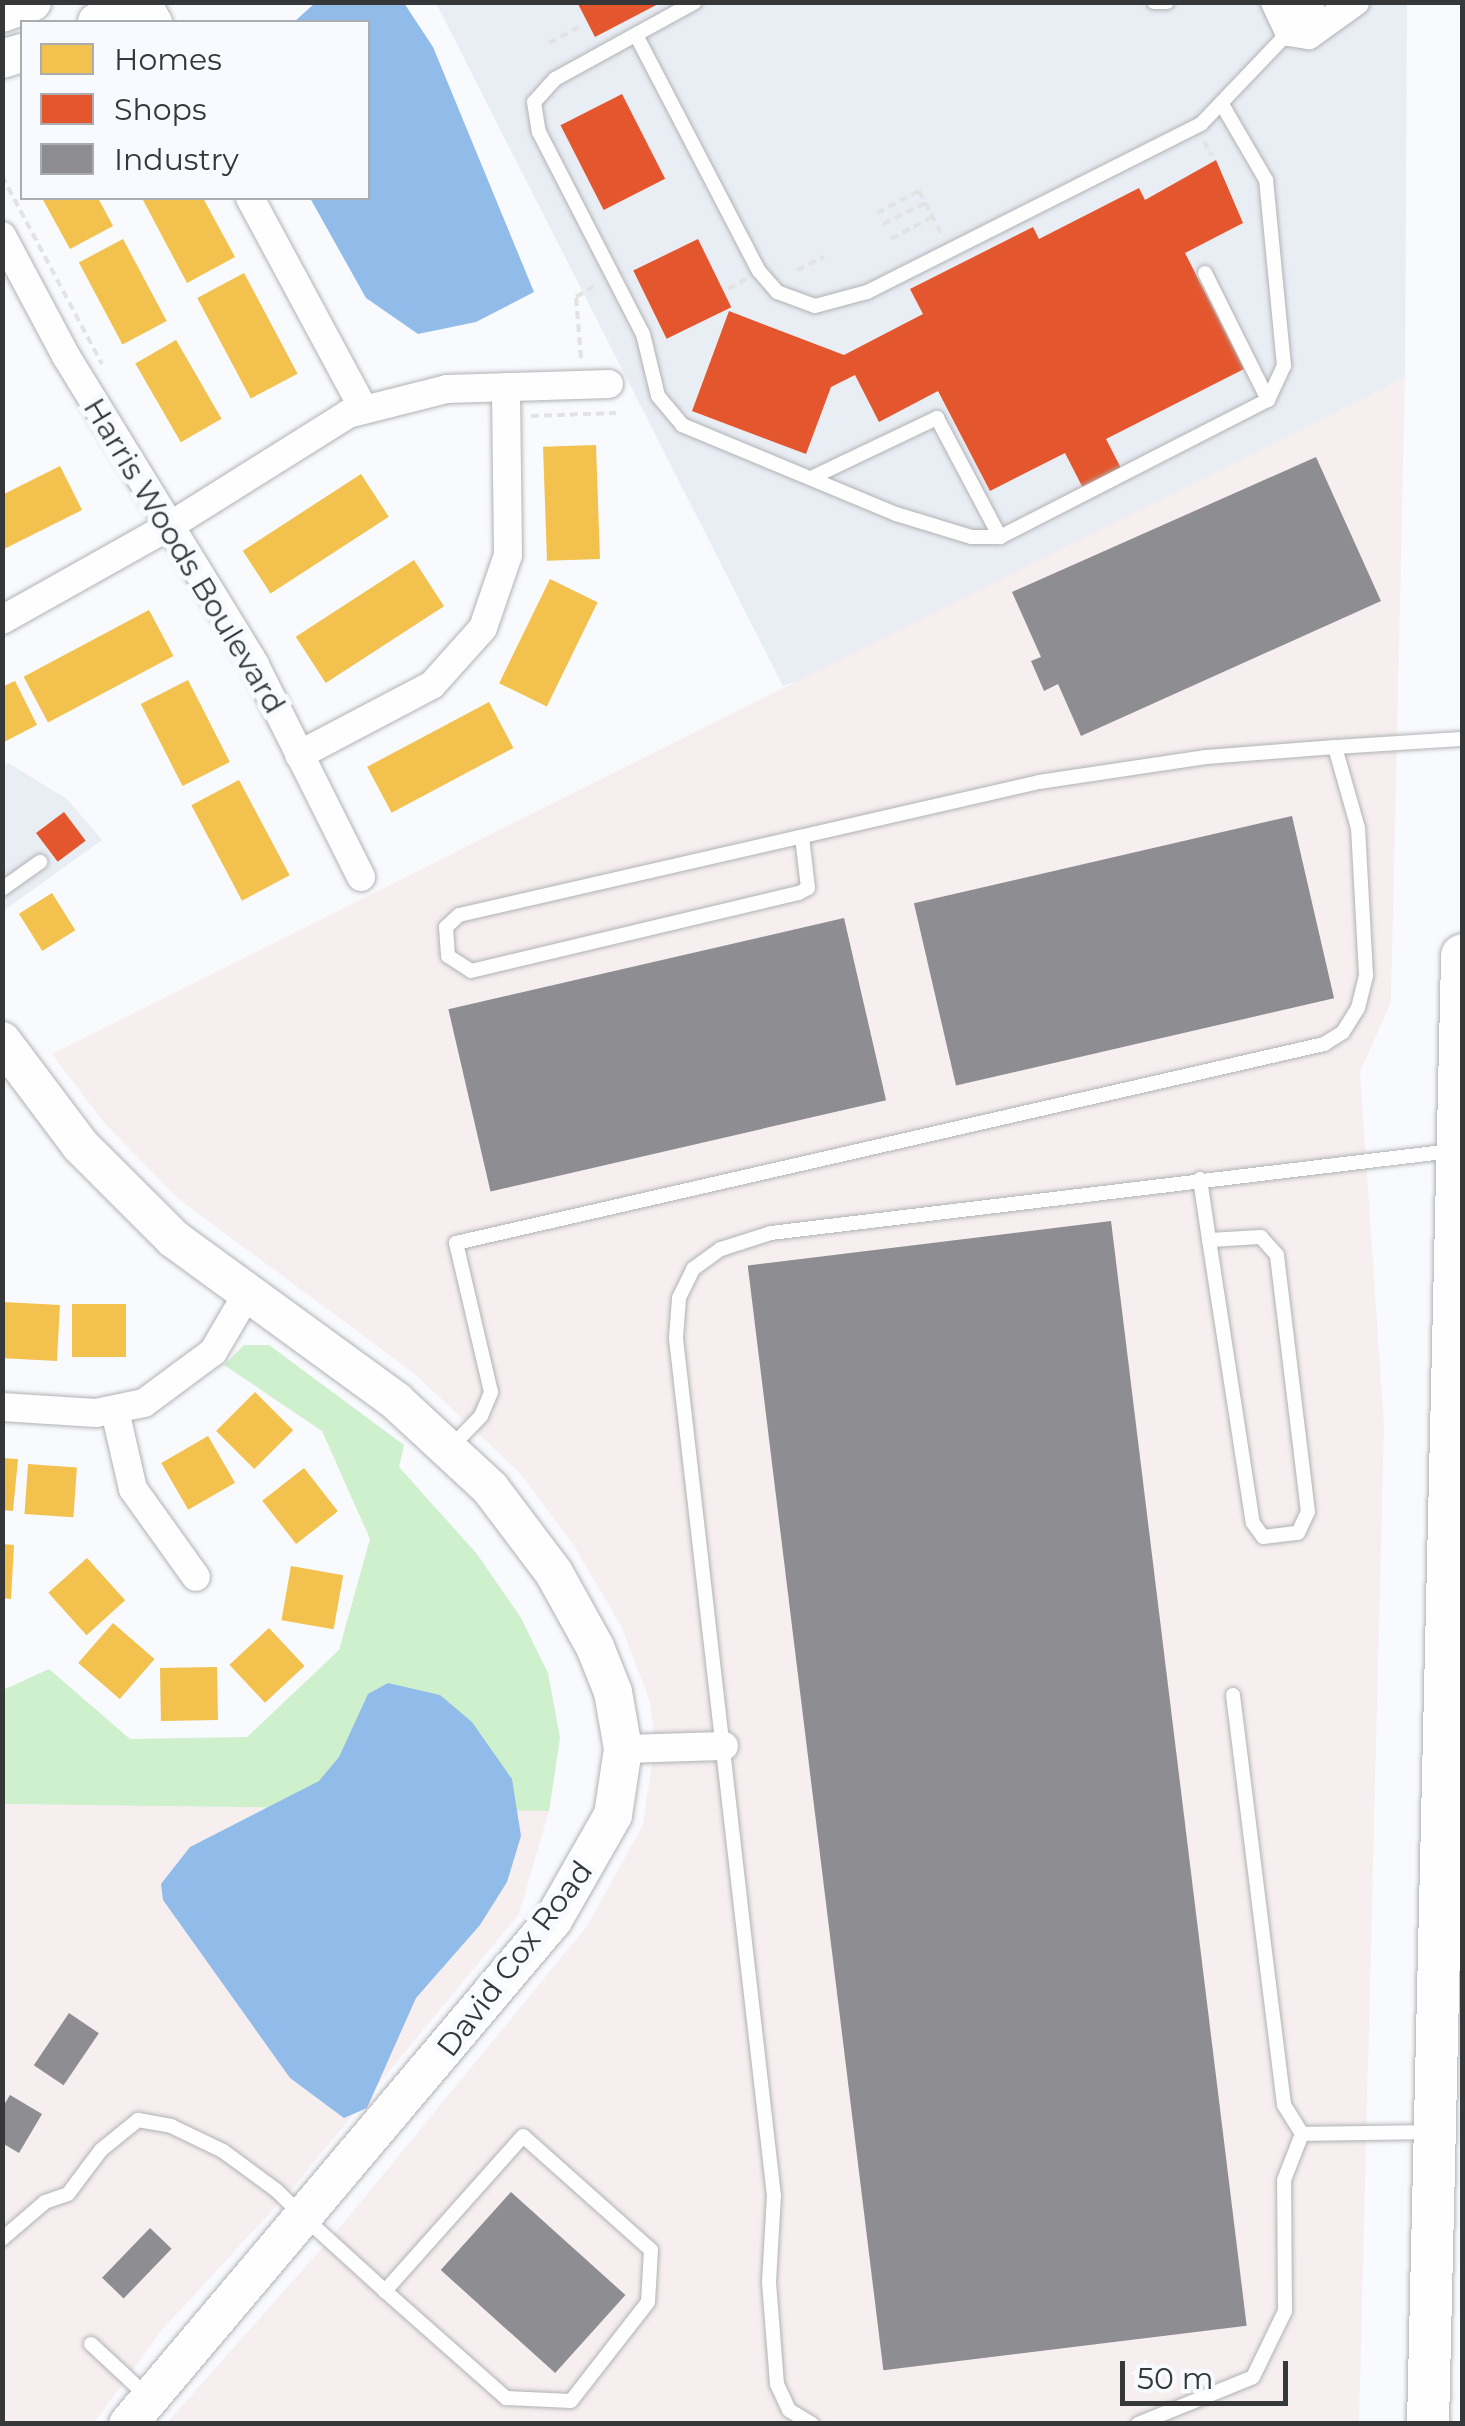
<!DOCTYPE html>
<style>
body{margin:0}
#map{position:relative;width:1465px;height:2426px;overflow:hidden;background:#f8fafd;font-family:Montserrat,sans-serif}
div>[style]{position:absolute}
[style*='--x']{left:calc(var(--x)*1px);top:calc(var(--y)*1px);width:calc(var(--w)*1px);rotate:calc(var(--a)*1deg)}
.built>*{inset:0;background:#e9edf4}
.industrial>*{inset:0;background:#f6eeef}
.green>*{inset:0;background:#cff0cd}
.water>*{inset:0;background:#91bce9}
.homes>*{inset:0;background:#f2c14e;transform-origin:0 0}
.shops>*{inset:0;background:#e4572e;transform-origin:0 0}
.industry>*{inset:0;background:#8d8d92;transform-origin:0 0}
.path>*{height:4px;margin-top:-2px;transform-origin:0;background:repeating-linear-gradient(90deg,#e3e3e4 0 8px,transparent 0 13px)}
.roads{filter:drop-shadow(0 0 2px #b1b2b4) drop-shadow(0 0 2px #b1b2b4)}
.lane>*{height:14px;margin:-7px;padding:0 7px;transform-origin:7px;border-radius:7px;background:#fefeff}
.street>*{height:28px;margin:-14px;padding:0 14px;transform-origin:14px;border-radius:14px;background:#fefeff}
.secondary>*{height:38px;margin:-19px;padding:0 19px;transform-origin:19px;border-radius:19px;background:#fefeff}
.primary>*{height:42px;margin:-21px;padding:0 21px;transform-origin:21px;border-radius:21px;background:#fefeff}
span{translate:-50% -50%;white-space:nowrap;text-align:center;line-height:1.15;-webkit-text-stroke:10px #f7fafe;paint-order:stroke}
.street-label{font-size:30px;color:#363739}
.frame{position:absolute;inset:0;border:5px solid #363739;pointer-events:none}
.legend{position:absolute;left:20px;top:20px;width:350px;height:180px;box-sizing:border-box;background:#f7fafe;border:2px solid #aaacaf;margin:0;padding:12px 18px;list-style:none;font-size:30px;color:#363739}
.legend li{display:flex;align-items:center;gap:20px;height:50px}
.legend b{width:50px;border:2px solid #aaacaf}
.scale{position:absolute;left:1120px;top:2361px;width:168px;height:45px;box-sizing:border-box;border:5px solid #363739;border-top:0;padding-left:12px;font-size:30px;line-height:35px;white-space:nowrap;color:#363739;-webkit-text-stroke:8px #f7fafe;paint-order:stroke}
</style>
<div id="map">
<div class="built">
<div style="clip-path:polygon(436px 3px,1407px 3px,1405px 377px,824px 672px,783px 686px)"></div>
<div style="clip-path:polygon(8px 763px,67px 799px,102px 840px,3px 911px,2px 766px)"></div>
</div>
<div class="industrial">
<div style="clip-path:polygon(1405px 377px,1391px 1002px,1360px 1072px,1384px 1426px,1359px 2423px,167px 2423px,337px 2231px,587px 1926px,643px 1825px,655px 1744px,650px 1702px,622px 1628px,575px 1547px,519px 1472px,416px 1375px,179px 1199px,105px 1124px,52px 1054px)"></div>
<div style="clip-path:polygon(3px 1804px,549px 1811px,519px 1914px,291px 2190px,161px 2331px,94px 2423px,3px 2424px)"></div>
</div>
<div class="green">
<div style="clip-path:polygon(244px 1345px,269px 1345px,404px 1445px,399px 1467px,477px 1554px,521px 1618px,548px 1673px,560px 1738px,549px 1811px,3px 1804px,3px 1690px,49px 1669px,130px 1739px,247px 1737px,339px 1650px,370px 1539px,322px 1431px,224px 1365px)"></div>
</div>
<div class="water">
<div style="clip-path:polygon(315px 3px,404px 3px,433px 47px,534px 292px,476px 322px,418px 334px,366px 298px,310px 198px,368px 198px,368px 22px,294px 22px)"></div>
<div style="clip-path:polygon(388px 1683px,440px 1695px,472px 1722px,512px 1779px,521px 1836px,507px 1882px,480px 1925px,416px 1998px,367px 2108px,344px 2118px,290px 2078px,163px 1900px,161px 1884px,190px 1847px,319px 1781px,339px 1757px,368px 1694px)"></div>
</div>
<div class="homes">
<div style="clip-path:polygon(42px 198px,98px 198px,113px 226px,70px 249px)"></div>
<div style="clip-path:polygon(149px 198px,203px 198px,235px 257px,187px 283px,143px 200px)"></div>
<div style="left:123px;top:239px;width:93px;height:50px;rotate:62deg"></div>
<div style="left:244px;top:273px;width:114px;height:53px;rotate:62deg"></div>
<div style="left:176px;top:340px;width:91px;height:47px;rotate:60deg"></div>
<div style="left:596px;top:445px;width:114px;height:53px;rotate:88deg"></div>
<div style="clip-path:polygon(60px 466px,82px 510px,2px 550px,2px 495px)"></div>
<div style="left:361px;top:474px;width:51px;height:141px;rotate:57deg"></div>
<div style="left:414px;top:560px;width:55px;height:141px;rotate:57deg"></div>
<div style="left:550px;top:579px;width:53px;height:116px;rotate:26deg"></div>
<div style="left:149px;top:610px;width:52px;height:142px;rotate:62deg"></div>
<div style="left:188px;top:680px;width:92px;height:53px;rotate:63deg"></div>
<div style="clip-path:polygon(15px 681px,37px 725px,2px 743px,2px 687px)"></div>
<div style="left:489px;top:702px;width:52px;height:138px;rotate:62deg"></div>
<div style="left:239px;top:780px;width:108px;height:54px;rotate:62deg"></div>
<div style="left:52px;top:893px;width:44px;height:39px;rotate:58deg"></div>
<div style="left:3px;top:1302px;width:57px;height:56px;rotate:3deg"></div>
<div style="left:72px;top:1304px;width:54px;height:53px"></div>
<div style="left:255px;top:1392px;width:54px;height:55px;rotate:45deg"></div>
<div style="left:208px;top:1436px;width:54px;height:54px;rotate:60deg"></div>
<div style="clip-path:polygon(2px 1458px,18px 1459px,13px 1511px,2px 1510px)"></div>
<div style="left:28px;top:1464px;width:49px;height:50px;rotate:4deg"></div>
<div style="left:304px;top:1468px;width:55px;height:53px;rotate:52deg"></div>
<div style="clip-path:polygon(2px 1544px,14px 1545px,11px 1599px,2px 1598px)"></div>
<div style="left:87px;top:1558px;width:57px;height:52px;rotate:48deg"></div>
<div style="left:291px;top:1566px;width:53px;height:55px;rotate:10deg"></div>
<div style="left:113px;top:1623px;width:55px;height:53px;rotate:41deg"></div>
<div style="left:269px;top:1628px;width:52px;height:54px;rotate:47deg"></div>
<div style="left:217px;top:1667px;width:53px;height:57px;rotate:89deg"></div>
</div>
<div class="shops">
<div style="clip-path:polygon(577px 2px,662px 2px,595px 37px)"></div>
<div style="left:622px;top:94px;width:95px;height:69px;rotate:63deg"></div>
<div style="clip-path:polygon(1216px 160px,1243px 223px,1185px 253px,1244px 369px,1106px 439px,1124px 474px,1086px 494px,1065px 453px,990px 491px,938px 391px,879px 422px,855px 375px,831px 387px,806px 454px,692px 411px,729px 311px,844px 355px,923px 314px,910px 289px,1033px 227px,1039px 239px,1139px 188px,1145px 200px)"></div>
<div style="left:698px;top:239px;width:76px;height:72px;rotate:64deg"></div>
<div style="left:64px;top:812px;width:36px;height:35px;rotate:53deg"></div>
</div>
<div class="industry">
<div style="clip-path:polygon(1316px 457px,1381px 601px,1081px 736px,1058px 684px,1044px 691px,1031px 661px,1041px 657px,1012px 592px)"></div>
<div style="left:1292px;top:816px;width:187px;height:388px;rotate:77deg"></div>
<div style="left:844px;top:918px;width:187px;height:406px;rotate:77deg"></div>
<div style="left:1111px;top:1221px;width:1113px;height:366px;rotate:83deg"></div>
<div style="left:69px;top:2013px;width:36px;height:63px;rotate:34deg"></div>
<div style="clip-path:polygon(10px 2095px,42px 2114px,19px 2153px,2px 2143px,2px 2108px)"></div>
<div style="left:511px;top:2192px;width:154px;height:105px;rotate:42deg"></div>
<div style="left:150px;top:2228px;width:30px;height:69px;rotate:44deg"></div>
</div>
<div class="path">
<div style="--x:549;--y:43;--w:36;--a:-28"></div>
<div style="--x:1204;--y:141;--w:16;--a:63"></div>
<div style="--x:2;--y:176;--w:213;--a:62"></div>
<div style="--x:877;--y:213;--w:47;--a:-27.6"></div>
<div style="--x:919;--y:191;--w:52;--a:62.4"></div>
<div style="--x:883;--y:224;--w:47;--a:-26.6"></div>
<div style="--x:891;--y:239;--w:47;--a:-28.2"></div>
<div style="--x:797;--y:270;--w:30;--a:-26"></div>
<div style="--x:728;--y:289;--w:21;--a:-29"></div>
<div style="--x:581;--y:358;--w:61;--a:-94.7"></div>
<div style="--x:576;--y:297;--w:23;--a:-31"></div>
<div style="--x:531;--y:416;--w:85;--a:-2"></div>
</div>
<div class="roads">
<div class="lane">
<div style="--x:695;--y:2;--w:160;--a:151.2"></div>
<div style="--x:555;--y:79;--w:31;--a:132"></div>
<div style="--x:534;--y:102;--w:30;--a:81"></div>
<div style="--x:539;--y:132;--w:227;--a:62.8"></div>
<div style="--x:643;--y:334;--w:64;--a:76.4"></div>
<div style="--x:658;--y:396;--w:38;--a:50"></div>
<div style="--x:682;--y:425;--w:232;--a:22.6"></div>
<div style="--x:896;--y:514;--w:78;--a:17"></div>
<div style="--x:971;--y:537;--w:29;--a:0"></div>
<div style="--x:1000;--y:537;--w:301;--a:-27.1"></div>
<div style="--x:1268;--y:400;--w:38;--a:-65"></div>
<div style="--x:1284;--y:366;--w:187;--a:-95.5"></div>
<div style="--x:1266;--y:180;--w:86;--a:-120.2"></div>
<div style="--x:1154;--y:2;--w:13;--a:0"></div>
<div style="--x:636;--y:35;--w:266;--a:62.5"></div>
<div style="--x:759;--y:271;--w:28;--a:49"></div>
<div style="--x:777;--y:292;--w:40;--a:20.2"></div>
<div style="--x:815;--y:306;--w:54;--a:-15.1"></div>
<div style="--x:867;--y:292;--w:374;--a:-26.7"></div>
<div style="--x:1201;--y:124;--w:127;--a:-46.3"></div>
<div style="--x:1205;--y:273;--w:142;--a:63.6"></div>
<div style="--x:811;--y:478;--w:140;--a:-25.5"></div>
<div style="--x:937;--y:418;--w:135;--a:62.1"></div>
<div style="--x:1335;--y:747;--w:127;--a:-3.6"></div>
<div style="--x:2;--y:889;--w:47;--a:-35.4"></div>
<div style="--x:1200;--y:1179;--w:62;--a:81.6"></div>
<div style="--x:1209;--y:1240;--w:286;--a:81.2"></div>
<div style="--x:1253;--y:1523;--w:17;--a:54"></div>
<div style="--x:1263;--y:1537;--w:35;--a:-7"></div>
<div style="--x:1298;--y:1533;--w:23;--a:-65"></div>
<div style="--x:1308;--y:1512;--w:259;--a:-96.9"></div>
<div style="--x:1277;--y:1255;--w:24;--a:-132"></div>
<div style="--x:1261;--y:1237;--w:52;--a:176.7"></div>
<div style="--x:451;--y:1447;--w:43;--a:-45.9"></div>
<div style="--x:481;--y:1416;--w:26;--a:-67"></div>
<div style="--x:491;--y:1392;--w:153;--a:-103.2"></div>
<div style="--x:456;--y:1243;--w:891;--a:-12.91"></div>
<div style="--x:1324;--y:1044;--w:22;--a:-32"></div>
<div style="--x:1343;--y:1032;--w:28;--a:-58"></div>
<div style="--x:1358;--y:1008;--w:34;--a:-76"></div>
<div style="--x:1366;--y:975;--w:147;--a:-93.1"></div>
<div style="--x:1358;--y:828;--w:84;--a:-105.9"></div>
<div style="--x:1335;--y:747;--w:129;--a:175.6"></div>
<div style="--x:1206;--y:757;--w:169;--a:171.5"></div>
<div style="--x:1039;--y:782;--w:595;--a:167.08"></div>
<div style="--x:459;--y:915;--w:18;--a:137"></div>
<div style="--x:446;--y:927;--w:29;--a:86"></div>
<div style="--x:448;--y:956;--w:27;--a:33"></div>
<div style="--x:471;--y:971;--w:337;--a:-13.4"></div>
<div style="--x:799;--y:893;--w:10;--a:-29"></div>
<div style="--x:808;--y:888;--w:51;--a:-96.7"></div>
<div style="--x:1233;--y:1695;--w:413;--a:82.9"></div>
<div style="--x:1284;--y:2105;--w:34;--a:58"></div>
<div style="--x:2;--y:2239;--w:57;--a:-40.7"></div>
<div style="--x:45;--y:2202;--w:24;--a:-19"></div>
<div style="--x:68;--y:2194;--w:55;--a:-53.1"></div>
<div style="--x:101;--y:2150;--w:48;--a:-39"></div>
<div style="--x:138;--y:2120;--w:34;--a:10"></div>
<div style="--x:171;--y:2126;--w:58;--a:25.7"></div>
<div style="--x:223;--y:2151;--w:66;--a:36.3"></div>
<div style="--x:276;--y:2190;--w:42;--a:44"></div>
<div style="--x:306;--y:2219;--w:107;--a:42.3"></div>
<div style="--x:385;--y:2291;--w:162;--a:41.5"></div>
<div style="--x:506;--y:2398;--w:65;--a:2.6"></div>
<div style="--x:571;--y:2401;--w:125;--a:-52.1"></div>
<div style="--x:648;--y:2302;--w:52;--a:-86.7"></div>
<div style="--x:651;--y:2250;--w:171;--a:-138.3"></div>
<div style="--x:523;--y:2136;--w:208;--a:131.7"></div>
<div style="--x:91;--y:2344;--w:76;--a:42.9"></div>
<div style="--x:812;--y:2424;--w:27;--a:-149"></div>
<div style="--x:789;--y:2410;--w:29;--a:-115"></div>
<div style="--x:777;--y:2384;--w:102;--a:-94.5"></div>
<div style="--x:769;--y:2282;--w:86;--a:-86.7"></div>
<div style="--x:774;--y:2196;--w:864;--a:-96.52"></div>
<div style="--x:676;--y:1338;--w:40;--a:-85.7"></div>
<div style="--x:679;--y:1298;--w:32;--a:-64"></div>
<div style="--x:693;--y:1269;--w:34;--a:-36"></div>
<div style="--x:721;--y:1249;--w:52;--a:-17.7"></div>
<div style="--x:771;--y:1233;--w:686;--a:-6.87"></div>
<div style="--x:1138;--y:2424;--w:124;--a:-22.2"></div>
<div style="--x:1253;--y:2377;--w:73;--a:-64.1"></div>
<div style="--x:1285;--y:2311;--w:131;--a:-90.4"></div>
<div style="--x:1284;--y:2180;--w:49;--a:-68.6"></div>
<div style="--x:1302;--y:2134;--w:126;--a:-0.9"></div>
</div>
<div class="street">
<div style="--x:147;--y:2;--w:23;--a:61"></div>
<div style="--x:1275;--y:2;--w:33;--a:65"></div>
<div style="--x:1289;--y:32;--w:20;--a:9"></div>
<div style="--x:1309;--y:35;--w:57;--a:-35.7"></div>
<div style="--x:1289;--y:32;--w:37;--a:-54"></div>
<div style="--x:250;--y:198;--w:238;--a:61.7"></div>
<div style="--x:2;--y:236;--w:136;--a:61.9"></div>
<div style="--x:66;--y:356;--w:362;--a:58.5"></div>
<div style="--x:255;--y:665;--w:237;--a:63.4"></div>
<div style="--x:2;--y:620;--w:190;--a:-29.3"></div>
<div style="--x:168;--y:527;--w:213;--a:-32.1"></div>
<div style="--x:348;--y:414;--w:102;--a:-14.2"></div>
<div style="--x:447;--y:389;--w:162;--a:-1.8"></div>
<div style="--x:299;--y:755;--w:150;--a:-27.8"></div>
<div style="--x:432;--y:685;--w:76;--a:-48.2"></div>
<div style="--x:483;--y:628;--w:77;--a:-71.1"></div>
<div style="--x:508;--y:555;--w:168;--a:-90.7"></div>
<div style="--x:2;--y:1407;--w:94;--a:3.7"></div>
<div style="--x:96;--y:1413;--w:49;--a:-11.8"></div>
<div style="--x:144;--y:1403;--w:86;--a:-36.5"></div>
<div style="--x:213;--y:1352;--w:67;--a:-59.6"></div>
<div style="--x:115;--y:1411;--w:80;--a:77"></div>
<div style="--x:133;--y:1489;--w:108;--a:54.4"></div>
<div style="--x:623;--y:1749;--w:101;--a:-1.7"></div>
</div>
<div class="secondary">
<div style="--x:2;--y:13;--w:32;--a:-20"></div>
<div style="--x:97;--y:22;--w:43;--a:-27.8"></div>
<div style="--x:2;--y:59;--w:21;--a:-17"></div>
<div style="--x:2;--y:1041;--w:130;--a:53.1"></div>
<div style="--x:80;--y:1145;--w:133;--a:45"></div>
<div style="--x:174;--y:1239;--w:275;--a:36.1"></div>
<div style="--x:396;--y:1401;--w:128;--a:42.8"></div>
<div style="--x:490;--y:1488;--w:106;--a:53"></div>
<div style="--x:554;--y:1573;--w:85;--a:61"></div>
<div style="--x:595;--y:1647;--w:48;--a:68.2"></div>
<div style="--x:613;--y:1692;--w:58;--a:80"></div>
<div style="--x:623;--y:1749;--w:67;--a:98.6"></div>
<div style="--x:613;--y:1815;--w:121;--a:119.7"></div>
<div style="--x:553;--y:1920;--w:659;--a:130.14"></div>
</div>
<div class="primary">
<div style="--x:1428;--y:2424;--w:1469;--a:-88.67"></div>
</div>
</div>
<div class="street-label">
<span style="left:184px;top:556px;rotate:59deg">Harris Woods Boulevard</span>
<span style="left:515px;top:1959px;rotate:-53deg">David Cox Road</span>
</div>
<div class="frame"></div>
<ul class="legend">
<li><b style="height:28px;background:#f2c14e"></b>Homes</li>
<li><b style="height:28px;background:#e4572e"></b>Shops</li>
<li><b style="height:28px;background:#8d8d92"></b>Industry</li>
</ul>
<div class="scale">50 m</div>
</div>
